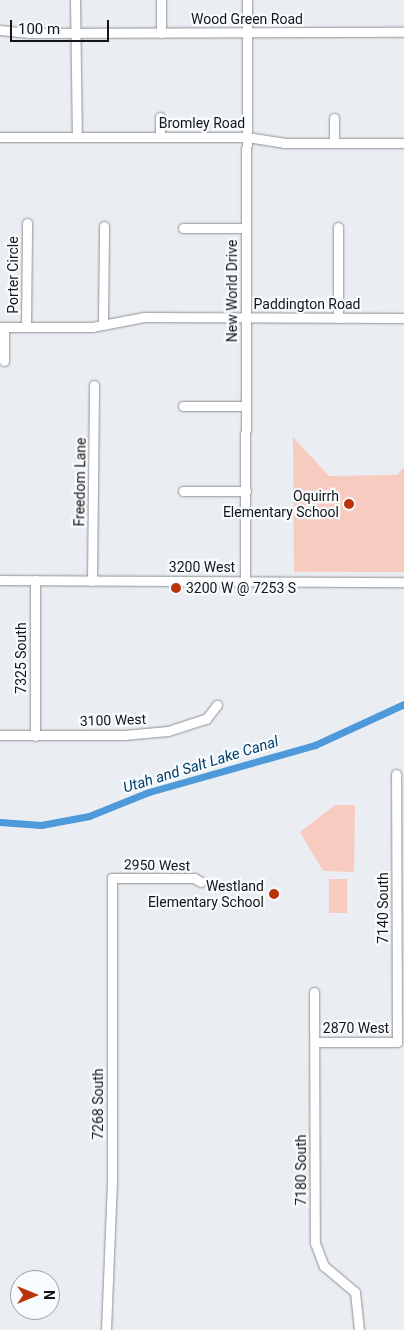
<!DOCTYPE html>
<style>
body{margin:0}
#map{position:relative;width:404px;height:1330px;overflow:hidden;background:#eaeef2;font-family:Roboto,sans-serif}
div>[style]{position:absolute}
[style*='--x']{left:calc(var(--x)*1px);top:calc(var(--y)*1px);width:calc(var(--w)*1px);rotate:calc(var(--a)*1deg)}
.green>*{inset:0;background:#f7cbbf;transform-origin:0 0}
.canal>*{height:7px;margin:-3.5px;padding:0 3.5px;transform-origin:3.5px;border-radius:3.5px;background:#4e99da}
.roads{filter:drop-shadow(0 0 1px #8d9195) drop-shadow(0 0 1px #8d9195)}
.minor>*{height:9px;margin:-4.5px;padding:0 4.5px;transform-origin:4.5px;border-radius:4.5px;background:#fff}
.dots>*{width:14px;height:14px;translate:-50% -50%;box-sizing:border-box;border:2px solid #f8fcff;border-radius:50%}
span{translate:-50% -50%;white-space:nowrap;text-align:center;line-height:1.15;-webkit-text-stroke:4.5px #f8fcff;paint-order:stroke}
.street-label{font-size:14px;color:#141516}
.poi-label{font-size:14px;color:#141516}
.right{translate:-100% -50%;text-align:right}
.left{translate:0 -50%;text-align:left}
.water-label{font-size:15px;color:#023e69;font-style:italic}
.north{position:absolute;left:10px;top:1270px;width:50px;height:50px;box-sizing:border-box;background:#f8fcff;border:1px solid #9da0a2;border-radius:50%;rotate:90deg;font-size:14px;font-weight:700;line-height:20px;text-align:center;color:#141516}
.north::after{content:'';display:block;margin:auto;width:18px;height:22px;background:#bc3209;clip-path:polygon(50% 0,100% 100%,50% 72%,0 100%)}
.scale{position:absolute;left:10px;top:20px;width:99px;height:22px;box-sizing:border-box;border:2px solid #141516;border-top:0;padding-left:6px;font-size:15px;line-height:18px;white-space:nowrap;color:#141516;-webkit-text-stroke:4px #f8fcff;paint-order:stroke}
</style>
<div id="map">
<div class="green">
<div style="clip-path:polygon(293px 437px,329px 476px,397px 475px,404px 467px,404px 572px,294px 572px)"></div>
<div style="clip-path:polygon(335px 805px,355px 805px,354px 872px,323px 871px,300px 832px)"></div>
<div style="left:329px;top:879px;width:18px;height:34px"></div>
</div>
<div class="canal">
<div style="--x:0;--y:822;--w:41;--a:4.2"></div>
<div style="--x:41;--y:825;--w:49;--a:-10.6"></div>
<div style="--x:89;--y:816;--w:65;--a:-21.8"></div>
<div style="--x:149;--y:792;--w:173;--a:-15.8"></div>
<div style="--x:315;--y:745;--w:98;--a:-24.7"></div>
</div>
<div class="roads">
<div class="minor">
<div style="--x:75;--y:0;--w:137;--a:89.2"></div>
<div style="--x:161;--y:0;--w:33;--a:90"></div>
<div style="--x:0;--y:30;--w:30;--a:6"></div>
<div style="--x:30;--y:33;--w:374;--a:-0.2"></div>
<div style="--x:160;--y:117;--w:20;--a:90"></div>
<div style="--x:334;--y:118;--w:25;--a:90"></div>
<div style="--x:0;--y:137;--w:247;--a:0"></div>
<div style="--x:247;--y:137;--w:37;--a:9"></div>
<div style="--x:284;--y:143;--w:120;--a:0"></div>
<div style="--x:338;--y:227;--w:91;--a:90"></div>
<div style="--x:183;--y:228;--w:63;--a:0"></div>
<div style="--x:103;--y:325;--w:99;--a:-89.4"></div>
<div style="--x:0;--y:327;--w:92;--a:0"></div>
<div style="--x:92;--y:327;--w:53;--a:-10.9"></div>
<div style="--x:144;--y:317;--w:260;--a:0.2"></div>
<div style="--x:26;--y:327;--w:104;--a:-89.4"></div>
<div style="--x:4;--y:361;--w:34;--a:-90"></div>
<div style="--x:183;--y:406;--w:63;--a:0"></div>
<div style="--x:183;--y:491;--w:63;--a:0"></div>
<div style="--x:0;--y:580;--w:404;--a:0.3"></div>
<div style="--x:35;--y:580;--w:156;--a:90"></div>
<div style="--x:92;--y:581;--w:196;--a:-89.4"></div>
<div style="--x:245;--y:581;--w:581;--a:-89.8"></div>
<div style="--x:0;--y:735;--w:124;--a:0"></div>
<div style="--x:124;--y:735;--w:44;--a:-5.2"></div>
<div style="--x:168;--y:731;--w:40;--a:-18"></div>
<div style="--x:206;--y:719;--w:18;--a:-52"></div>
<div style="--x:314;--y:992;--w:251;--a:89.8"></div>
<div style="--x:315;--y:1243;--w:25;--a:69"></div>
<div style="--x:324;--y:1266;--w:40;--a:40"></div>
<div style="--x:355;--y:1292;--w:38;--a:84"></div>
<div style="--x:315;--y:1042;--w:82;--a:0"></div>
<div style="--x:397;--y:1042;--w:268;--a:-90.2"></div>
<div style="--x:106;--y:1330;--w:152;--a:-87.7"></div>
<div style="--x:112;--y:1178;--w:300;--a:-90"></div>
<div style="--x:112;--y:878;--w:82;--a:0"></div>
<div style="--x:194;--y:878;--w:8;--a:30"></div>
</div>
</div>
<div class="dots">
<div style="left:349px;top:504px;background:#bc3209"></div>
<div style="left:176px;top:588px;background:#bc3209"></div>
<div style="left:274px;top:894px;background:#bc3209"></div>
</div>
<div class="street-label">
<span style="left:247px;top:19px">Wood Green Road</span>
<span style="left:202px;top:123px">Bromley Road</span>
<span style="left:13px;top:275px;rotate:-90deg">Porter Circle</span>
<span style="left:232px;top:291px;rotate:-90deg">New World Drive</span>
<span style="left:307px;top:304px">Paddington Road</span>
<span style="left:80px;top:482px;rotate:-89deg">Freedom Lane</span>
<span style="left:202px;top:567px">3200 West</span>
<span style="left:21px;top:658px;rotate:-90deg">7325 South</span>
<span style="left:113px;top:720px;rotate:-2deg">3100 West</span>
<span style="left:157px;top:865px;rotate:1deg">2950 West</span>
<span style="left:383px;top:908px;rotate:-90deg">7140 South</span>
<span style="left:356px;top:1028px">2870 West</span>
<span style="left:98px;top:1104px;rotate:-90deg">7268 South</span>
<span style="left:301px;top:1170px;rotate:-90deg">7180 South</span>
</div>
<div class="poi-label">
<span class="right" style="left:339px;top:504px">Oquirrh<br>Elementary School</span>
<span class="left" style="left:186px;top:588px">3200 W @ 7253 S</span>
<span class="right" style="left:264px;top:894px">Westland<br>Elementary School</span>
</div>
<div class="water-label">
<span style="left:201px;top:765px;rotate:-17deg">Utah and Salt Lake Canal</span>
</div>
<div class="north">N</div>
<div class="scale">100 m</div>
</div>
